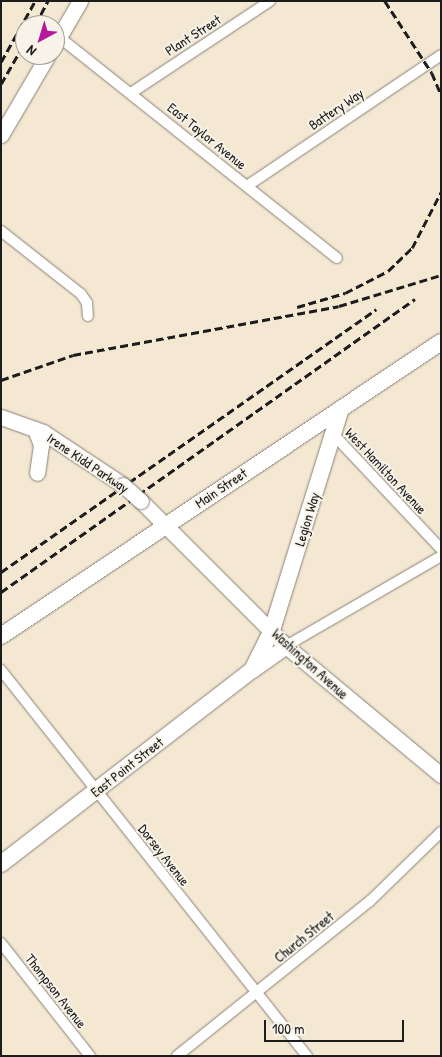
<!DOCTYPE html>
<style>
body{margin:0}
#map{position:relative;width:442px;height:1057px;overflow:hidden;background:#f5e8d3;font-family:"Patrick Hand",sans-serif}
div>[style]{position:absolute}
[style*='--x']{left:calc(var(--x)*1px);top:calc(var(--y)*1px);width:calc(var(--w)*1px);rotate:calc(var(--a)*1deg)}
.roads{filter:drop-shadow(0 0 1px #888278) drop-shadow(0 0 1px #888278)}
.street>*{height:10px;margin:-5px;padding:0 5px;transform-origin:5px;border-radius:5px;background:#fff}
.secondary>*{height:15px;margin:-7.5px;padding:0 7.5px;transform-origin:7.5px;border-radius:7.5px;background:#fff}
.primary>*{height:16px;margin:-8px;padding:0 8px;transform-origin:8px;border-radius:8px;background:#fff}
.rail>*{height:2.5px;margin-top:-1.25px;transform-origin:0;background:repeating-linear-gradient(90deg,#1c1c1c 0 8px,transparent 0 12px)}
.bridges{filter:drop-shadow(0 0 1px #888278) drop-shadow(0 0 1px #888278)}
.secondary-bridge>*{height:15px;margin:-7.5px;padding:0 7.5px;transform-origin:7.5px;border-radius:7.5px;background:#fff}
span{translate:-50% -50%;white-space:nowrap;text-align:center;line-height:1.15;-webkit-text-stroke:4px #f7f3e8;paint-order:stroke}
.street-label{font-size:14px;color:#1c1c1c}
.frame{position:absolute;inset:0;border:2px solid #1c1c1c;pointer-events:none}
.north{position:absolute;left:15px;top:15px;width:50px;height:50px;box-sizing:border-box;background:#f7f3e8;border:1px solid #9f9d96;border-radius:50%;rotate:219deg;font-size:14px;font-weight:700;line-height:20px;text-align:center;color:#1c1c1c}
.north::after{content:'';display:block;margin:auto;width:18px;height:22px;background:#b5179e;clip-path:polygon(50% 0,100% 100%,50% 72%,0 100%)}
.scale{position:absolute;left:264px;top:1020px;width:140px;height:22px;box-sizing:border-box;border:2px solid #1c1c1c;border-top:0;padding-left:6px;font-size:15px;line-height:18px;white-space:nowrap;color:#1c1c1c;-webkit-text-stroke:4px #f7f3e8;paint-order:stroke}
</style>
<div id="map">
<div class="roads">
<div class="street">
<div style="--x:59;--y:37;--w:355;--a:38.5"></div>
<div style="--x:131;--y:93;--w:167;--a:-33.5"></div>
<div style="--x:247;--y:186;--w:234;--a:-34"></div>
<div style="--x:1;--y:231;--w:102;--a:38.2"></div>
<div style="--x:81;--y:294;--w:11;--a:56"></div>
<div style="--x:87;--y:303;--w:13;--a:86"></div>
<div style="--x:333;--y:434;--w:158;--a:46.8"></div>
<div style="--x:286;--y:646;--w:179;--a:-30.1"></div>
<div style="--x:1;--y:670;--w:493;--a:51.6"></div>
<div style="--x:1;--y:943;--w:144;--a:51.8"></div>
<div style="--x:177;--y:1056;--w:248;--a:-38.8"></div>
<div style="--x:370;--y:901;--w:99;--a:-44.2"></div>
</div>
<div class="secondary">
<div style="--x:55;--y:44;--w:50;--a:-59.8"></div>
<div style="--x:1;--y:135;--w:93;--a:-59.6"></div>
<div style="--x:1;--y:417;--w:45;--a:19.7"></div>
<div style="--x:43;--y:432;--w:96;--a:33.5"></div>
<div style="--x:35;--y:429;--w:17;--a:69"></div>
<div style="--x:41;--y:445;--w:28;--a:98"></div>
<div style="--x:141;--y:501;--w:205;--a:45"></div>
<div style="--x:286;--y:646;--w:202;--a:39.8"></div>
<div style="--x:252;--y:670;--w:42;--a:-35.2"></div>
</div>
<div class="primary">
<div style="--x:1;--y:636;--w:529;--a:-33.75"></div>
<div style="--x:1;--y:864;--w:317;--a:-37.7"></div>
<div style="--x:252;--y:670;--w:45;--a:-63.4"></div>
<div style="--x:272;--y:630;--w:232;--a:-72.7"></div>
</div>
</div>
<div class="rail">
<div style="--x:385;--y:1;--w:86;--a:56.9"></div>
<div style="--x:432;--y:73;--w:23;--a:67"></div>
<div style="--x:35;--y:25;--w:27;--a:-62"></div>
<div style="--x:1;--y:62;--w:70;--a:-60.9"></div>
<div style="--x:1;--y:84;--w:48;--a:-60.3"></div>
<div style="--x:297;--y:307;--w:50;--a:-16.3"></div>
<div style="--x:345;--y:293;--w:48;--a:-27.1"></div>
<div style="--x:388;--y:271;--w:33;--a:-44"></div>
<div style="--x:412;--y:248;--w:63;--a:-62.6"></div>
<div style="--x:1;--y:380;--w:76;--a:-19.1"></div>
<div style="--x:73;--y:355;--w:270;--a:-10.4"></div>
<div style="--x:339;--y:306;--w:107;--a:-16.9"></div>
<div style="--x:1;--y:572;--w:458;--a:-35"></div>
<div style="--x:1;--y:592;--w:507;--a:-35.29"></div>
</div>
<div class="bridges">
<div class="secondary-bridge">
<div style="--x:123;--y:485;--w:24;--a:42"></div>
</div>
</div>
<div class="street-label">
<span style="left:193px;top:35px;rotate:-33deg">Plant Street</span>
<span style="left:336px;top:109px;rotate:-34deg">Battery Way</span>
<span style="left:207px;top:136px;rotate:39deg">East Taylor Avenue</span>
<span style="left:88px;top:463px;rotate:34deg">Irene Kidd Parkway</span>
<span style="left:386px;top:471px;rotate:47deg">West Hamilton Avenue</span>
<span style="left:221px;top:488px;rotate:-34deg">Main Street</span>
<span style="left:307px;top:519px;rotate:-73deg">Legion Way</span>
<span style="left:310px;top:664px;rotate:42deg">Washington Avenue</span>
<span style="left:127px;top:767px;rotate:-38deg">East Point Street</span>
<span style="left:164px;top:855px;rotate:52deg">Dorsey Avenue</span>
<span style="left:304px;top:937px;rotate:-39deg">Church Street</span>
<span style="left:56px;top:991px;rotate:52deg">Thompson Avenue</span>
</div>
<div class="frame"></div>
<div class="north">N</div>
<div class="scale">100 m</div>
</div>
